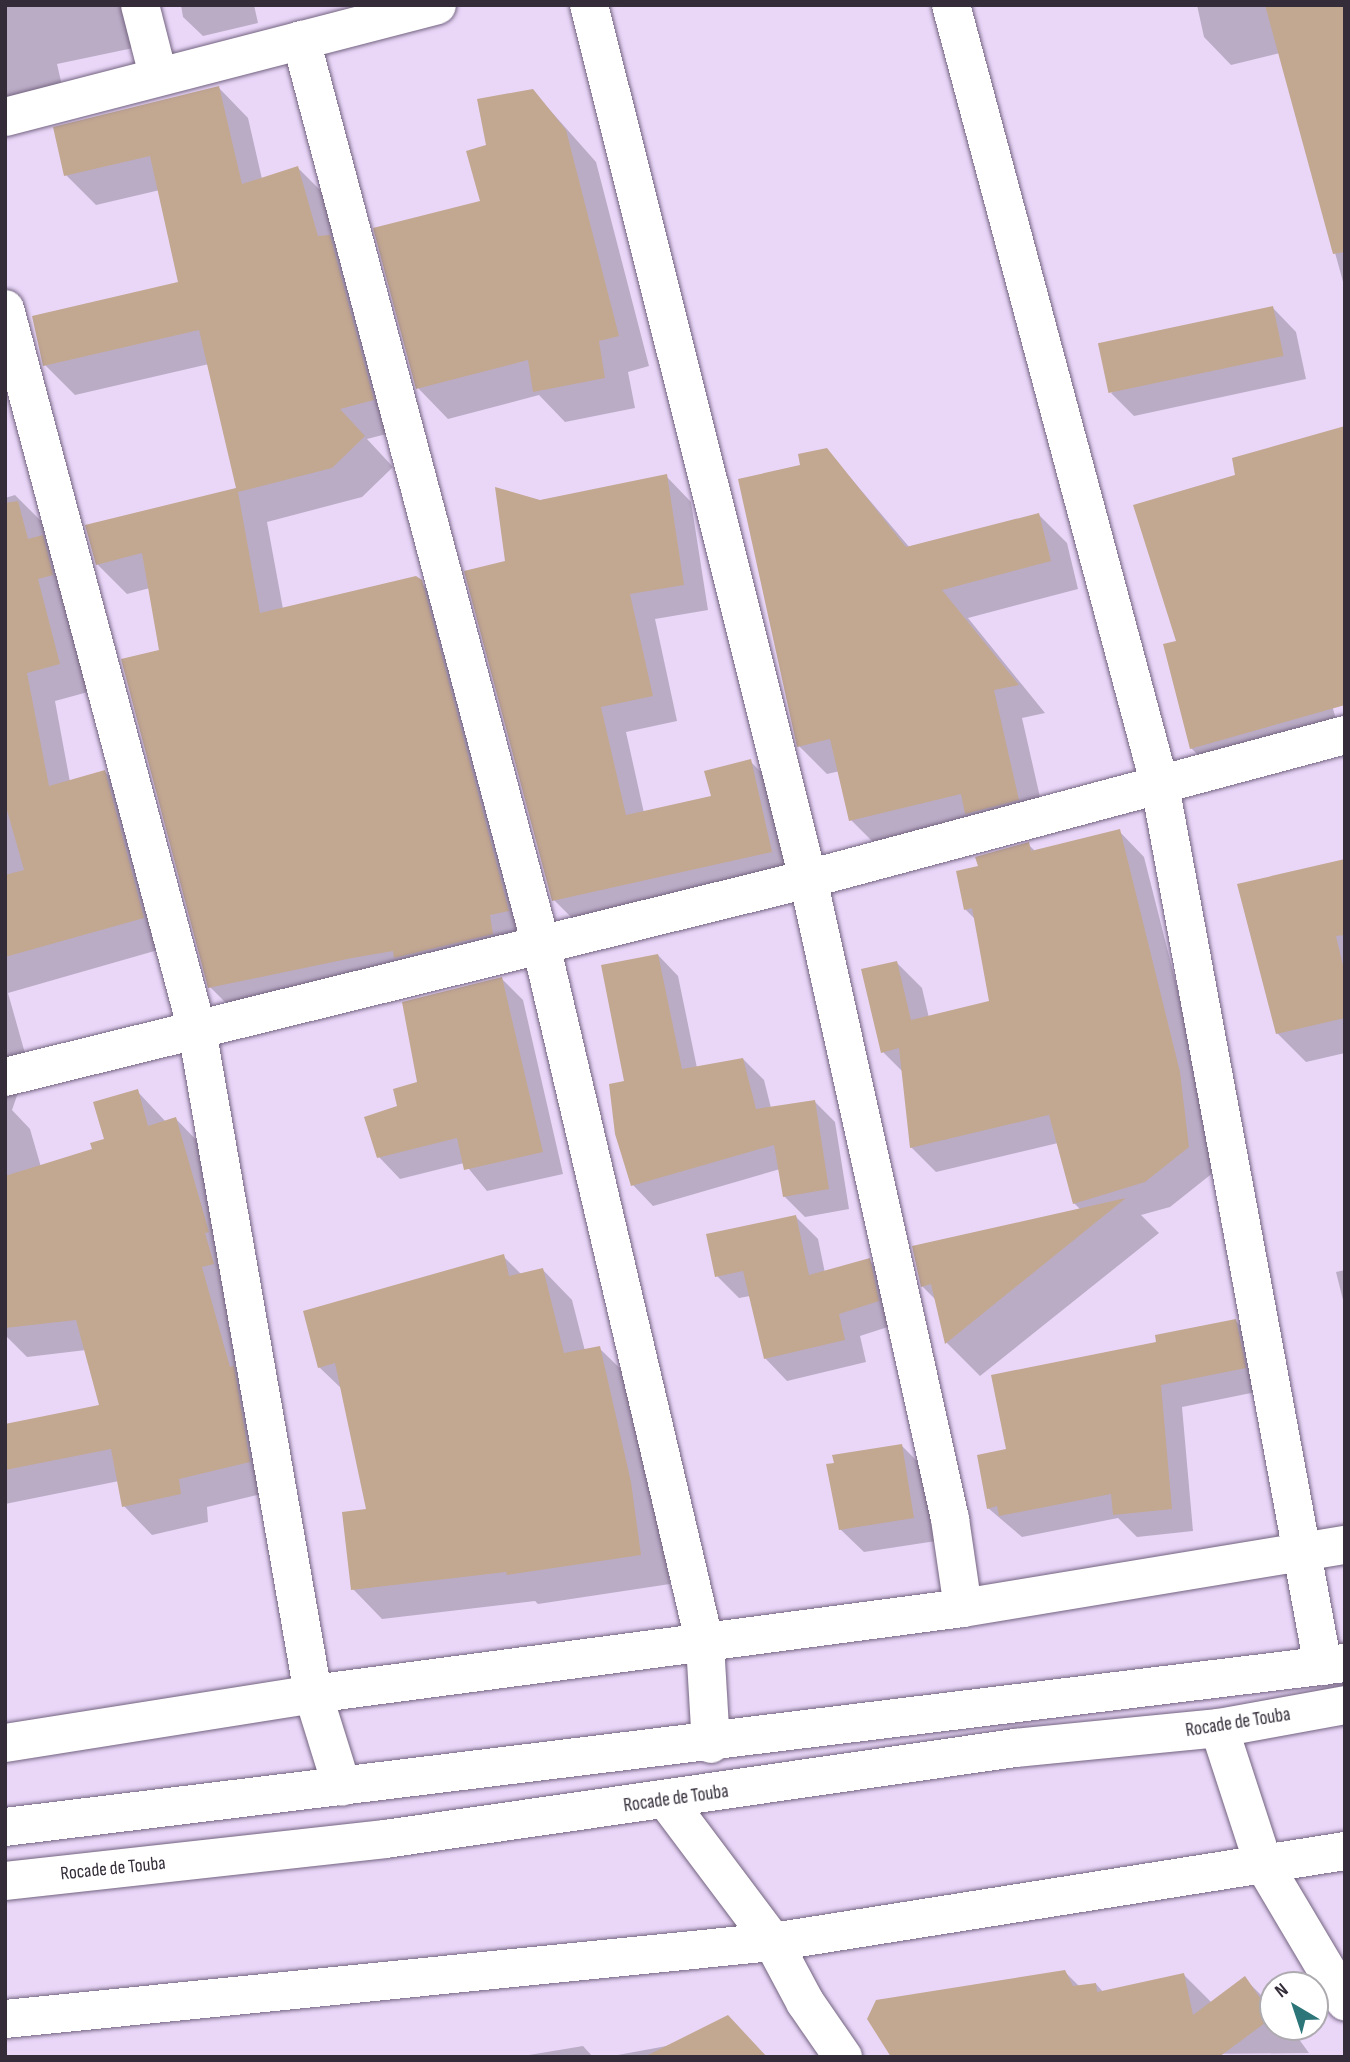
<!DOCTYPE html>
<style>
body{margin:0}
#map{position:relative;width:1350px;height:2062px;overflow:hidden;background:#ead7f8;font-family:"Sofia Sans Condensed",sans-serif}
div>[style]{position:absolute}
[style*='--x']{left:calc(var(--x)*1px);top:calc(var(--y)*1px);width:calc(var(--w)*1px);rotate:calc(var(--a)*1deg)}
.shadow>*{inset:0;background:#0003}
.building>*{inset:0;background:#c2a791;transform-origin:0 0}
.roads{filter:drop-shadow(0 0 2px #736380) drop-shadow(0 0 2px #736380)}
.street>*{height:38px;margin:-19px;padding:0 19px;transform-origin:19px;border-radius:19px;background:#fff}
.primary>*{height:38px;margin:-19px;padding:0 19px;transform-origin:19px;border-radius:19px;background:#fff}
span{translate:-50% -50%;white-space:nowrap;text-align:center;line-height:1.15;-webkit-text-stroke:5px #fff;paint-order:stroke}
.street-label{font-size:19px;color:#342d39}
.frame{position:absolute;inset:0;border:7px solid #342d39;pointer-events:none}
.north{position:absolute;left:1259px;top:1971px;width:70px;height:70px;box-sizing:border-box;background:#fff;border:2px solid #aeabb0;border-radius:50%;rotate:321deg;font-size:19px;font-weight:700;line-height:28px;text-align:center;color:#342d39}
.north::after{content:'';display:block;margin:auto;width:24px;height:32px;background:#2c767a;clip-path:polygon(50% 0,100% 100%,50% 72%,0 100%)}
</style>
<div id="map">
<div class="shadow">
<div style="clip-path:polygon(5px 5px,129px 5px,138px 47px,57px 64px,63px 90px,5px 99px)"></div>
<div style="clip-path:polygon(181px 5px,254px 5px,258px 23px,203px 36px,183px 17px)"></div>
<div style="clip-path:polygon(1197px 5px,1331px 5px,1345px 50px,1345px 289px,1280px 53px,1231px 65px,1204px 37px)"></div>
<div style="clip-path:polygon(219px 88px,248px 118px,262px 179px,298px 168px,328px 198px,402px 430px,367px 439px,393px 467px,362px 497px,267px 522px,283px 609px,420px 582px,451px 612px,538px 940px,240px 1017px,210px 987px,150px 588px,127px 594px,97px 564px,238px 489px,209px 364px,75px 395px,45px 365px,180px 283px,160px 190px,96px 205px,66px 175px)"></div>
<div style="clip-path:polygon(533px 91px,596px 162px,649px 366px,628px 372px,635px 408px,565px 422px,539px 395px,448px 419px,418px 388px,482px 202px)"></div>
<div style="clip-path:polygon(1273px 308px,1296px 332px,1306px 379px,1134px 416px,1111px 393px)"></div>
<div style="clip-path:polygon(827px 450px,910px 548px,1039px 515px,1067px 543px,1078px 589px,968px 618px,1045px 713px,1022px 718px,1047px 828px,879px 848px,851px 820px,840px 771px,827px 774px,799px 746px,802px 466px)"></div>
<div style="clip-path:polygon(666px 476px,691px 502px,708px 610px,655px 619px,677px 721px,626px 732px,644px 813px,713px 797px,750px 761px,775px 786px,797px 877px,579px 925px,554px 900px,507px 563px,540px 501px)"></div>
<div style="clip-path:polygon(15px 495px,44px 524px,88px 692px,55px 701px,70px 782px,105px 772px,133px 800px,172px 946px,8px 993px,28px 1064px,12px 1110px,30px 1129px,41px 1167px,94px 1151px,107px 1140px,137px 1091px,166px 1122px,176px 1119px,204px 1148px,278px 1490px,207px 1507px,208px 1522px,152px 1535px,124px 1506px,119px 1481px,5px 1504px,5px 1426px,101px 1407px,86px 1350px,27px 1357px,5px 1335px,5px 498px)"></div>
<div style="clip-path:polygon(1320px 662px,1342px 741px,1219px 776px,1191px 748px)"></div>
<div style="clip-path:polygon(1119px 831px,1144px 857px,1205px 1098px,1214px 1172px,1170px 1207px,1141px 1215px,1159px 1233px,980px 1376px,947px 1343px,937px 1301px,923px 1287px,914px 1248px,1081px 1210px,1074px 1203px,1058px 1143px,936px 1172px,911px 1147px,903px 1072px,883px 1052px,897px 963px,922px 988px,929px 1018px,991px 1003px,976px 920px,965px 909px,980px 867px,1028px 844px,1035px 851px)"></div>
<div style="clip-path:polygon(1345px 861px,1345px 1053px,1306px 1062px,1277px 1033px)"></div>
<div style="clip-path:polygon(658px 955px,678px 976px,697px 1068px,743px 1059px,764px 1080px,771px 1108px,815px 1102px,835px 1122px,849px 1209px,805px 1217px,784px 1196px,780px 1169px,653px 1206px,633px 1185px,626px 1082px)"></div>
<div style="clip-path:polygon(502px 979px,523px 1000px,563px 1174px,487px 1191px,464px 1163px,400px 1179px,379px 1157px,399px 1107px)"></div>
<div style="clip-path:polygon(796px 1217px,818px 1239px,825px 1273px,869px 1260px,891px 1282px,900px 1323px,860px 1336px,866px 1362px,787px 1381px,765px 1358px,750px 1296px,739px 1298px,717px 1276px)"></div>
<div style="clip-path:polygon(503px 1256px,522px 1275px,543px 1270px,572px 1300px,585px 1351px,599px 1348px,629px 1377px,660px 1513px,670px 1584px,538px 1604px,535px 1601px,382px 1619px,353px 1589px,368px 1511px,343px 1390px,319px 1367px)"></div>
<div style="clip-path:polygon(1345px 1270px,1345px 1308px,1336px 1272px)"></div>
<div style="clip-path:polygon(1236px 1321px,1258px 1343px,1266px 1390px,1182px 1407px,1193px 1531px,1137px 1537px,1118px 1518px,1022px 1537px,988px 1508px,1008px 1451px,1158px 1343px)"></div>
<div style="clip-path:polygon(902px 1446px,925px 1469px,936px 1541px,864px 1552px,840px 1529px)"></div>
<div style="clip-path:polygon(1065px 1972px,1080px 1987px,1096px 1984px,1104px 1993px,1184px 1975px,1212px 2003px,1245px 1979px,1273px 2007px,1273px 2027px,1290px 2027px,1309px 2053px,893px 2057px)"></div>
<div style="clip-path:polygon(672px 2045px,767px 2057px,607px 2057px)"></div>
<div style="clip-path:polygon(583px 2046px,593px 2057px,517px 2057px)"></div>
</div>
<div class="building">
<div style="clip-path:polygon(1265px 5px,1345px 5px,1345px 252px,1333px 254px)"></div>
<div style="clip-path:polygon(219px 86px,242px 184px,298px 166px,318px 236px,330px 235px,374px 400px,340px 409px,365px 436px,332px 468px,238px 492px,260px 613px,416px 576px,422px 580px,509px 911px,490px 915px,493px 934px,394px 958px,393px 951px,352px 958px,208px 988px,121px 659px,159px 650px,142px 553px,96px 565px,85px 525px,236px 488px,199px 330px,43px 366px,32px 316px,178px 282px,150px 156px,64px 176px,53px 127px)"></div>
<div style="clip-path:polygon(533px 89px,566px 130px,619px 336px,599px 341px,605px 378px,533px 392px,528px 360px,416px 389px,373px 228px,480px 201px,466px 151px,486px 145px,477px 99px)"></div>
<div style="left:1273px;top:306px;width:51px;height:179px;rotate:78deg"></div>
<div style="clip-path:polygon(1345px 426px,1345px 705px,1190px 749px,1163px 644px,1176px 641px,1133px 505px,1235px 475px,1232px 458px)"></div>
<div style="clip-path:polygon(827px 448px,906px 547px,1039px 513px,1051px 561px,942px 590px,1019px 685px,994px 690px,1019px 800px,965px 814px,961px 794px,849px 821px,830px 739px,797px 747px,738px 479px,800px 465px,798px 454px)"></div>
<div style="clip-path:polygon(667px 474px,684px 585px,630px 594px,653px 696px,601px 707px,626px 815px,711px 796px,704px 771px,751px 759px,772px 852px,552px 901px,464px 571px,505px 561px,495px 487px,540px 500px)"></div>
<div style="clip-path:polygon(18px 501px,28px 539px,43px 535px,53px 575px,38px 579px,60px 664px,27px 673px,49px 786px,105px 770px,144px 918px,5px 957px,5px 875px,24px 870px,5px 803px,5px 503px)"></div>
<div style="clip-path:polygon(1120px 829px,1180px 1072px,1189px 1147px,1145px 1182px,1073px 1204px,1049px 1115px,910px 1148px,899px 1048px,881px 1053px,861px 969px,897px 961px,911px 1020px,989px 1001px,972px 908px,964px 910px,956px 871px,978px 866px,975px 857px,1029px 842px,1031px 851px)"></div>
<div style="clip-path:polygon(1345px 859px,1345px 935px,1336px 936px,1345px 974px,1345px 1018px,1276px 1034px,1237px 884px)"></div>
<div style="clip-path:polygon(658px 954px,682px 1069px,743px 1058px,756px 1109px,815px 1100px,829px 1189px,783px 1197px,774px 1145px,631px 1186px,615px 1134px,609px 1084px,624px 1081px,601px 965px)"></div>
<div style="clip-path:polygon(502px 977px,543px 1152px,464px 1170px,457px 1138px,377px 1158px,364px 1117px,397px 1106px,393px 1089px,417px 1082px,402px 1002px)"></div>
<div style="clip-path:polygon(138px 1089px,148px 1126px,176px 1117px,209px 1232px,205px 1233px,214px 1264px,202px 1267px,230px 1367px,234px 1366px,250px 1462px,179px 1479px,181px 1494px,122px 1507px,111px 1449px,5px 1470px,5px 1424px,99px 1405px,76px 1320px,5px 1328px,5px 1176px,92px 1149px,90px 1143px,104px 1139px,93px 1102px)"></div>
<div style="clip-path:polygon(1126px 1198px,945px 1344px,931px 1284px,921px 1287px,912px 1246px)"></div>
<div style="clip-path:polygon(796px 1215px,809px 1275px,870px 1258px,879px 1301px,839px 1314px,845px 1340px,764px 1359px,743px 1271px,715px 1277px,706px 1234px)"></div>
<div style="clip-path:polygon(504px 1254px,509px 1276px,543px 1268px,564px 1353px,600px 1346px,631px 1482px,641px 1555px,507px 1575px,506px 1572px,351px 1590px,342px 1512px,366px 1509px,335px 1363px,318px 1368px,303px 1311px)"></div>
<div style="clip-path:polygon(1236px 1319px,1246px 1368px,1161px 1385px,1172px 1509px,1113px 1515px,1111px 1494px,999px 1516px,997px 1506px,987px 1509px,977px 1455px,1006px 1449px,991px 1375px,1156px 1342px,1155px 1335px)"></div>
<div style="clip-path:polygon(902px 1444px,914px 1518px,839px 1530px,826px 1464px,834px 1463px,832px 1455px)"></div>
<div style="clip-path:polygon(1065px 1970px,1073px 1986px,1096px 1983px,1097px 1992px,1184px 1973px,1193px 2015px,1245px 1976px,1273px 2017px,1219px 2057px,891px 2057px,867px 2019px,876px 2000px)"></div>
<div style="clip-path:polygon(728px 2015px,767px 2057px,644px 2057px)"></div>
</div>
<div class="roads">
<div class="street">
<div style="--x:140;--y:5;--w:72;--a:75.6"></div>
<div style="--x:589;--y:5;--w:901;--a:75.93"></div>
<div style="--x:808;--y:879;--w:656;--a:77.49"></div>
<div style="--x:950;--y:1519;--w:90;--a:81.7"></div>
<div style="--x:951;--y:5;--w:808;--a:75.02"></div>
<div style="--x:1160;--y:786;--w:895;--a:79.51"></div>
<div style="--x:301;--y:40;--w:936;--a:75.15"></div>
<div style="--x:541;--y:945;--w:718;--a:76.8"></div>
<div style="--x:705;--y:1644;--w:100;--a:86.6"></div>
<div style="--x:5;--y:117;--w:446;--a:-14.5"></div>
<div style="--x:5;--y:309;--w:746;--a:75.09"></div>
<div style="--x:197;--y:1030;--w:674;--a:80.09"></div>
<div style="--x:313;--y:1694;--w:97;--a:72.7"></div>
<div style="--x:5;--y:1077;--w:827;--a:-13.85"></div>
<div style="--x:808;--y:879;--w:556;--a:-15.01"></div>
<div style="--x:1219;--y:1728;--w:142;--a:71.9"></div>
<div style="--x:1263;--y:1863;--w:161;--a:59.3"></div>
<div style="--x:5;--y:1743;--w:312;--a:-9"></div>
<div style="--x:313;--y:1694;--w:656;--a:-7.54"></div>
<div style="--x:963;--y:1608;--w:387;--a:-9.4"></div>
<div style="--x:667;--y:1801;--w:176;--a:53.1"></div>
<div style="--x:773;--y:1942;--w:68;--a:61.9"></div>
<div style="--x:805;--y:2002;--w:67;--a:55.4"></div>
<div style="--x:5;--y:2019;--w:772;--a:-5.73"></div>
<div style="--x:773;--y:1942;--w:579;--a:-9.04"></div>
</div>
<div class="primary">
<div style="--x:5;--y:1827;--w:1350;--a:-6.98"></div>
<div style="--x:5;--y:1881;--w:382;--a:-6.3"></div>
<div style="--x:385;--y:1839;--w:637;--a:-8.22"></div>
<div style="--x:1015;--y:1748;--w:205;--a:-5.6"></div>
<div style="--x:1219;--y:1728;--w:128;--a:-10.3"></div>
</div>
</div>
<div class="street-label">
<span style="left:1238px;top:1723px;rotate:-9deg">Rocade de Touba</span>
<span style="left:676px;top:1799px;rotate:-8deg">Rocade de Touba</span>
<span style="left:113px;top:1869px;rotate:-6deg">Rocade de Touba</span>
</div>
<div class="frame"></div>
<div class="north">N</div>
</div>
